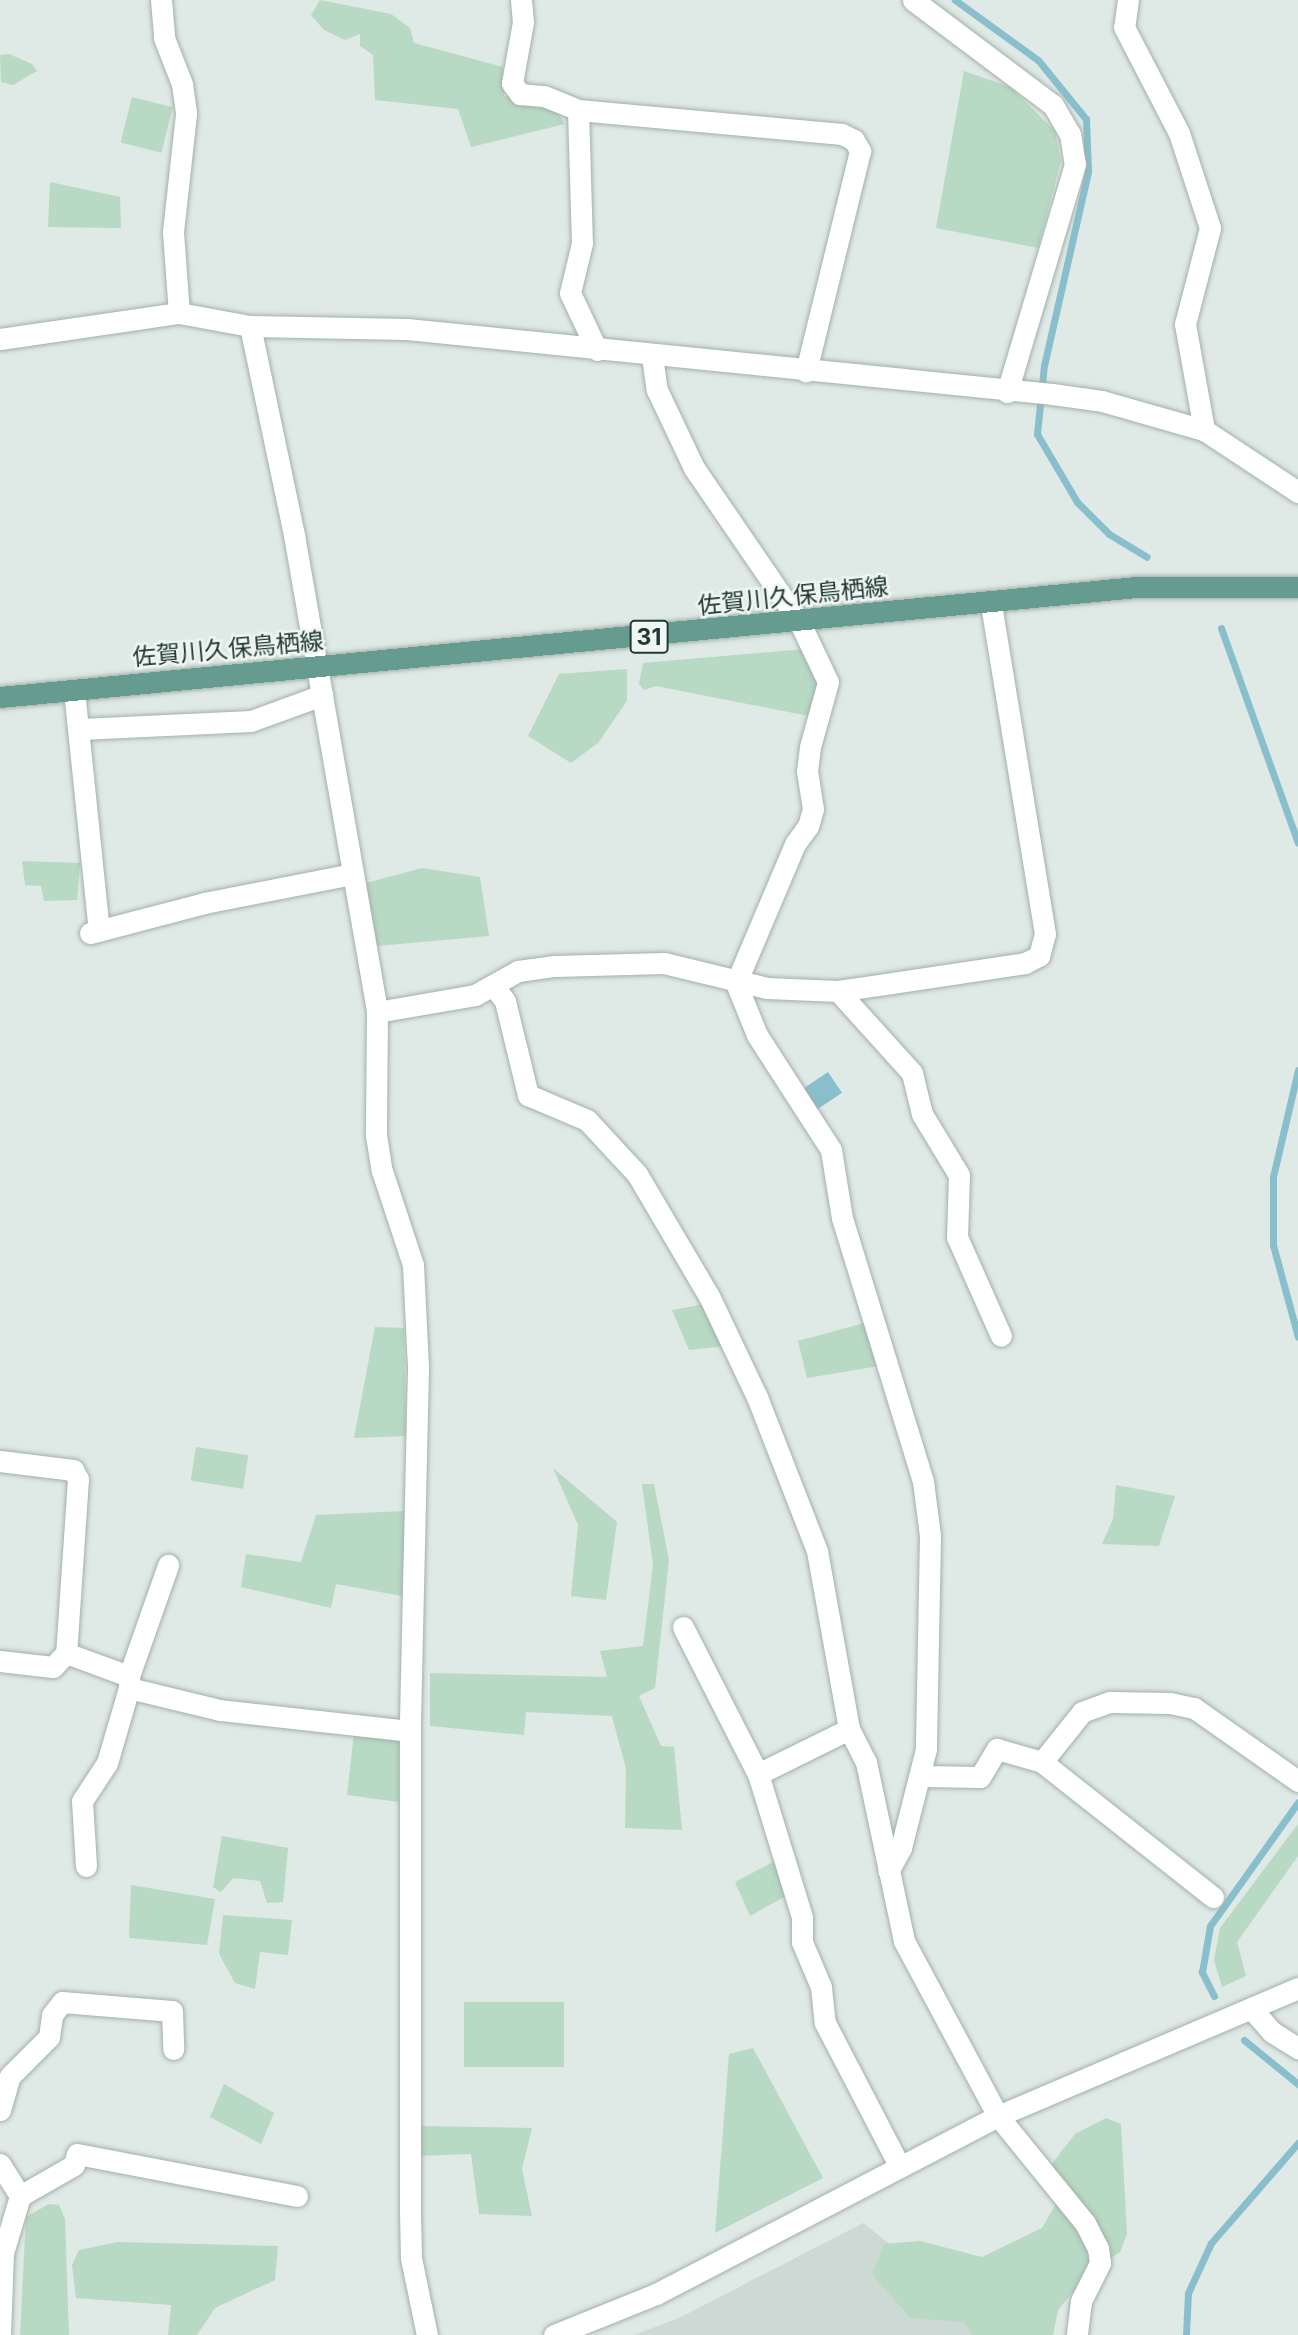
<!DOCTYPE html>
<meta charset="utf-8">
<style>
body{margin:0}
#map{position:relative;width:1298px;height:2335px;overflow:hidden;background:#dfe9e5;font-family:Inter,"Noto Sans JP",sans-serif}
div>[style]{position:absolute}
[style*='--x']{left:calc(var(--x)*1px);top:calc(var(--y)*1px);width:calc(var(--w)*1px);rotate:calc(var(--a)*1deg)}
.built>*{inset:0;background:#cdd9d4}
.green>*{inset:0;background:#b8d9c3;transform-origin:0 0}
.water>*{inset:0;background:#89bfcc;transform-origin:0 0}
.stream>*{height:7px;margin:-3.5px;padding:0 3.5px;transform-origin:3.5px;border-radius:3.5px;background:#89bfcc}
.roads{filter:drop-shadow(0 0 2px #a2b0ac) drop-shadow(0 0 2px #a2b0ac)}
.minor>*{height:21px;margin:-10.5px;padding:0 10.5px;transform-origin:10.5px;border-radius:10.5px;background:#fff}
.tertiary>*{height:21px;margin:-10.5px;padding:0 10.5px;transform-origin:10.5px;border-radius:10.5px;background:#fff}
.primary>*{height:21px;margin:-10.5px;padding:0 10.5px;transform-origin:10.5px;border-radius:10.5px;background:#669c90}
span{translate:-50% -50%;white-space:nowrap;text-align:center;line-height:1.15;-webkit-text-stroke:5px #eff6f3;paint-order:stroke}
.shield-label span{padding:2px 5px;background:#eff6f3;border:2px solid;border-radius:5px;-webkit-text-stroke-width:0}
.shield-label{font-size:23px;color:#213833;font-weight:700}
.street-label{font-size:24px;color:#213833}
</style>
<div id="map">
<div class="built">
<div style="clip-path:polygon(863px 2223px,1005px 2335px,634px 2335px,679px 2318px)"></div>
</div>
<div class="green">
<div style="clip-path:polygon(320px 0,391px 14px,410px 28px,414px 43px,503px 67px,504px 96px,551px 102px,565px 124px,471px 147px,458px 109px,375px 100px,373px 55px,360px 46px,360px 34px,345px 40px,324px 30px,311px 15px)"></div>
<div style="clip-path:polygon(9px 54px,32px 64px,37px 71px,13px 85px,1px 82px,0 55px)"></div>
<div style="clip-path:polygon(964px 71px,1010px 87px,1055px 131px,1061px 161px,1038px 248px,936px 228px)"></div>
<div style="left:132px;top:97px;width:42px;height:47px;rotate:14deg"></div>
<div style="clip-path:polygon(50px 182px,120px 197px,121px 228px,48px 227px)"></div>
<div style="clip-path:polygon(804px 649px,818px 678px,814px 717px,656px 686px,644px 690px,639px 684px,643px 663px)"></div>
<div style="clip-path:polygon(627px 669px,627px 701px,598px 743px,571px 763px,528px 736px,559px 674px)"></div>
<div style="clip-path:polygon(22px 861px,80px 863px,77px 900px,44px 901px,41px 886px,25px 885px)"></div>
<div style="clip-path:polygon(422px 868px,480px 877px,489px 936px,377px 946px,366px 883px)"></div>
<div style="clip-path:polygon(705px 1304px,724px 1346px,689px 1350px,672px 1310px)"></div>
<div style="clip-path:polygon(868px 1322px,879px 1366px,807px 1378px,798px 1341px)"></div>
<div style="clip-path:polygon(375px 1327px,404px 1328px,406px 1436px,354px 1438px)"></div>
<div style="left:196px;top:1447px;width:53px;height:34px;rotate:9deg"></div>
<div style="clip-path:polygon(553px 1468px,617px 1522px,606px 1600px,571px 1596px,578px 1525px)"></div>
<div style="clip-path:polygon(642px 1484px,654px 1484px,669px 1560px,655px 1688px,639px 1696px,661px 1746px,674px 1747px,682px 1830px,625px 1828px,626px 1769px,612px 1716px,526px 1712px,524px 1735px,430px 1726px,430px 1673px,607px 1677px,600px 1651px,643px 1646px,653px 1565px)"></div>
<div style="clip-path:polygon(1116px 1485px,1175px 1496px,1159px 1546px,1102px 1544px,1113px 1519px)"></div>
<div style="clip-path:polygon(405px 1511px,402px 1596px,336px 1584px,331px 1608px,241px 1587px,246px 1554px,301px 1562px,316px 1515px)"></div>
<div style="clip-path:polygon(354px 1733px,399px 1740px,399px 1802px,347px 1795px)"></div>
<div style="clip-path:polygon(1298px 1824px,1298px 1856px,1237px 1942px,1246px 1976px,1222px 1987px,1214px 1960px,1220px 1928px)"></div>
<div style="clip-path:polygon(222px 1836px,288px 1848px,283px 1902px,267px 1903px,260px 1881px,233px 1878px,221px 1892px,213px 1887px)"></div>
<div style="clip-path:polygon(777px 1860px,786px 1896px,750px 1916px,735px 1882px)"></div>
<div style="clip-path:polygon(131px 1885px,215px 1899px,207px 1945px,129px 1938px)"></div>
<div style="clip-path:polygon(223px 1915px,292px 1920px,288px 1955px,260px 1952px,255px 1989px,235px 1983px,219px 1954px)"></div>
<div style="left:464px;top:2002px;width:100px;height:65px"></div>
<div style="clip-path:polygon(753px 2048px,823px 2178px,715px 2233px,729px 2054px)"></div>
<div style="clip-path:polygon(224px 2084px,274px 2113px,261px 2144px,210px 2117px)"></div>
<div style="clip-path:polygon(1106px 2118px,1121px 2124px,1127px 2234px,1120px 2252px,1086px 2276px,1058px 2310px,1053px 2335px,972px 2335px,964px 2322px,910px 2318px,872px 2274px,884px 2244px,920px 2241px,982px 2257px,1042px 2228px,1061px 2195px,1050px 2166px,1075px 2134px)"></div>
<div style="clip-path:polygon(418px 2126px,532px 2128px,522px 2169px,532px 2216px,479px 2214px,471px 2154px,417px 2156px)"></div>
<div style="clip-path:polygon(49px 2204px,59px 2205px,65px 2219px,69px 2335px,20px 2335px,26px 2217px)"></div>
<div style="clip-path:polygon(118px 2242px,278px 2246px,275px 2280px,215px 2308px,197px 2335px,168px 2335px,171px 2305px,76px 2298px,72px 2265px,79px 2250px)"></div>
</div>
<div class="water">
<div style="left:828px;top:1072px;width:25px;height:30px;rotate:56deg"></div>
</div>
<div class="stream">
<div style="--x:955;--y:0;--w:102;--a:35.9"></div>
<div style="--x:1038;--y:60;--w:76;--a:50.9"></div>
<div style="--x:1086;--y:119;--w:53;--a:87.8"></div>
<div style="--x:1088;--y:172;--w:198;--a:102.8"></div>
<div style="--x:1044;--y:365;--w:69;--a:95.8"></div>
<div style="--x:1037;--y:434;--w:79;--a:59.5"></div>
<div style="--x:1077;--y:502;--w:45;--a:45"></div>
<div style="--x:1109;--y:534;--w:44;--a:31.2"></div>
<div style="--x:1221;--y:628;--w:228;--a:70.3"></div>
<div style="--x:1298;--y:1070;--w:110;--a:103.2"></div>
<div style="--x:1273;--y:1177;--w:68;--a:90"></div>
<div style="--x:1273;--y:1245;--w:95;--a:74.8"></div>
<div style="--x:1214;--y:1996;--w:27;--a:-117"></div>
<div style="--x:1202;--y:1972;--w:47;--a:-80.1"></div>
<div style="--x:1210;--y:1926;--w:152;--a:-54.6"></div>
<div style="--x:1244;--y:2040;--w:70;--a:39.2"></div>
<div style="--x:1186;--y:2335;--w:42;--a:-87.3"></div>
<div style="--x:1188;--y:2293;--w:55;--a:-65.3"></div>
<div style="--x:1211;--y:2243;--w:133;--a:-49"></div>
</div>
<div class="roads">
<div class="minor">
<div style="--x:161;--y:0;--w:38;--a:85"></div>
<div style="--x:164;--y:38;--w:49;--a:68.6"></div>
<div style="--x:182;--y:84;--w:30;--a:82"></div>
<div style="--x:186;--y:114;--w:119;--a:96.3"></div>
<div style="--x:173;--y:232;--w:81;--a:85.8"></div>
<div style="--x:521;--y:0;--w:22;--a:85"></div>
<div style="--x:523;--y:22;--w:62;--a:100.2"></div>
<div style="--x:512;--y:83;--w:14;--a:54"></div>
<div style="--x:520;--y:94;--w:24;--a:5"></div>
<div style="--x:544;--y:96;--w:37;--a:22"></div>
<div style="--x:578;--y:110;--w:265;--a:5.2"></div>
<div style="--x:842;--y:134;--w:13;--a:27"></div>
<div style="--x:854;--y:140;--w:13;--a:61"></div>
<div style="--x:860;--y:151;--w:227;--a:103.8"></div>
<div style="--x:913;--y:0;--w:175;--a:36.9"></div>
<div style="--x:1053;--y:105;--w:34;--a:60"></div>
<div style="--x:1070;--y:134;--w:30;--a:81"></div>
<div style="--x:1075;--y:164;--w:238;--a:106.6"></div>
<div style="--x:1128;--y:0;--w:27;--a:98"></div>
<div style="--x:1124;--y:27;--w:119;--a:62.6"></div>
<div style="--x:1179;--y:133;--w:100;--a:71.9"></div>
<div style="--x:1210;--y:228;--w:99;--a:104.6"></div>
<div style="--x:1185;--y:324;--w:108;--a:79.8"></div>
<div style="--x:578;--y:110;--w:133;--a:88.3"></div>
<div style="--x:582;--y:243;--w:51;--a:103.5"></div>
<div style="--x:570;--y:293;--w:63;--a:64.7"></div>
<div style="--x:250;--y:326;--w:214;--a:78.1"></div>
<div style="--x:294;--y:535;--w:484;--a:80.1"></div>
<div style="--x:377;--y:1012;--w:123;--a:90.5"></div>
<div style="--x:376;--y:1135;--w:36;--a:81"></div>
<div style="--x:382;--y:1171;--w:99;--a:71.7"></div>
<div style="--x:413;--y:1265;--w:103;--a:87.2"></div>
<div style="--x:418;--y:1368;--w:363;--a:91.3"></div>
<div style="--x:410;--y:1731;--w:482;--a:90"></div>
<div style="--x:410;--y:2213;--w:45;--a:88.7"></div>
<div style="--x:411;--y:2258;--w:79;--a:78.3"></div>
<div style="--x:0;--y:339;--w:181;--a:-8.3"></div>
<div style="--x:179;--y:313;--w:72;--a:10.4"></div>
<div style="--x:250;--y:326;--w:157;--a:1.1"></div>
<div style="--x:407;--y:329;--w:648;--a:5.75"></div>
<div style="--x:1052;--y:394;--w:50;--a:8"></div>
<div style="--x:1102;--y:401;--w:106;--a:15.9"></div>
<div style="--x:1204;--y:430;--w:113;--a:33.4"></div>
<div style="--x:652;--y:356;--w:34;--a:82"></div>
<div style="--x:657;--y:390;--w:86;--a:64.6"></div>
<div style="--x:694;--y:468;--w:188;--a:55.6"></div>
<div style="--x:800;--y:623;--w:65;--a:64.6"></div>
<div style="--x:828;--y:682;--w:67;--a:105.5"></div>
<div style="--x:810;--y:747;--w:24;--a:97"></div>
<div style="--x:807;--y:771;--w:38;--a:81"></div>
<div style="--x:813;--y:809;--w:18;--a:106"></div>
<div style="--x:808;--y:826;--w:22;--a:126"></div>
<div style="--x:795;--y:844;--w:151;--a:113"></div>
<div style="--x:736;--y:983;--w:56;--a:68"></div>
<div style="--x:757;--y:1035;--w:137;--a:57.2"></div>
<div style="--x:831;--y:1150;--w:69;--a:80.8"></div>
<div style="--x:842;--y:1218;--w:275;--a:72.9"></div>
<div style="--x:923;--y:1481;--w:55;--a:82.7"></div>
<div style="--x:930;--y:1536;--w:213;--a:91.1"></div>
<div style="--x:926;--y:1749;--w:102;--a:104.2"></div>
<div style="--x:901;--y:1848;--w:26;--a:119"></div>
<div style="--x:74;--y:690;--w:242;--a:84.1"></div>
<div style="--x:81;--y:729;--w:170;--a:-2.7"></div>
<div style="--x:251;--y:721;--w:76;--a:-20.1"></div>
<div style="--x:90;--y:933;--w:118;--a:-14.7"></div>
<div style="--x:204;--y:903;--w:151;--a:-11.1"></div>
<div style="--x:495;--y:988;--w:16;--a:52"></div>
<div style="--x:505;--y:1001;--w:97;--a:76.3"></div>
<div style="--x:528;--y:1095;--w:64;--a:23"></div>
<div style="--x:587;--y:1120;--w:74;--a:47.2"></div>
<div style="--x:637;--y:1174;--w:142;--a:59.5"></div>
<div style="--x:709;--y:1296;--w:112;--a:64.6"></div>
<div style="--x:757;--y:1397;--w:165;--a:68.7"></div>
<div style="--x:817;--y:1551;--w:181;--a:79.8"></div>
<div style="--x:849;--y:1729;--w:37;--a:63"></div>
<div style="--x:866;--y:1762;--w:183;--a:78"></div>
<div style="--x:904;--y:1941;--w:199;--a:61.8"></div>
<div style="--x:998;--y:2116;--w:138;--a:50.9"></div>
<div style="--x:1085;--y:2223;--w:28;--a:63"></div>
<div style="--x:1098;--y:2248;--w:15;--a:82"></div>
<div style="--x:1100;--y:2263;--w:42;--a:116.6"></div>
<div style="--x:1081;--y:2301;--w:34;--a:97"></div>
<div style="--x:838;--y:991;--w:110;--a:47.9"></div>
<div style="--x:912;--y:1073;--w:42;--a:76.3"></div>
<div style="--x:922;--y:1114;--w:71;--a:58.8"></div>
<div style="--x:959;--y:1175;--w:62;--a:91.8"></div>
<div style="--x:957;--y:1237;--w:108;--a:66"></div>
<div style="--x:377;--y:1012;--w:99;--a:-9.8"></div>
<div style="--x:475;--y:995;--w:49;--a:-29.2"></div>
<div style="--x:518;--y:971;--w:37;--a:-8"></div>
<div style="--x:555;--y:966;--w:109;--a:-1.6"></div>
<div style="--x:664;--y:963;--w:106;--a:13.6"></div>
<div style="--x:767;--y:988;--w:71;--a:2.4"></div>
<div style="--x:838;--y:991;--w:189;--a:-8.5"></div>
<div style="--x:1025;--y:963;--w:16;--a:-27"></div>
<div style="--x:1039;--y:956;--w:23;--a:-75"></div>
<div style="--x:1045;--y:934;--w:335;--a:-99.3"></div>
<div style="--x:0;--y:1461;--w:74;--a:7"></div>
<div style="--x:73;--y:1470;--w:10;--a:61"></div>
<div style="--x:78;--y:1479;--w:174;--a:93.9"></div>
<div style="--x:683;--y:1627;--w:165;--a:63"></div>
<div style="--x:758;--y:1774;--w:150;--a:72.9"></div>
<div style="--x:802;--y:1917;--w:25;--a:90"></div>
<div style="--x:802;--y:1942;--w:49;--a:67.1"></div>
<div style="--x:821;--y:1987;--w:36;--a:84"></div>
<div style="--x:825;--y:2023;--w:162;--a:62.5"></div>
<div style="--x:0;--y:1661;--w:53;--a:6.5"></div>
<div style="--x:53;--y:1667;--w:19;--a:-47"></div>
<div style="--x:66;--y:1653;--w:67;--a:20.1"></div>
<div style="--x:129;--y:1676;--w:12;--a:90"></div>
<div style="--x:129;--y:1688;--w:94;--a:13.6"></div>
<div style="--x:220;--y:1710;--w:191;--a:6.3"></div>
<div style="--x:129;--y:1676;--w:118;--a:-70.6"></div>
<div style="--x:1042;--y:1762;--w:64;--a:-51.3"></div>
<div style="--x:1082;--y:1712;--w:30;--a:-20"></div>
<div style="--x:1110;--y:1702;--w:60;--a:1"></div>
<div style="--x:1170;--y:1703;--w:25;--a:12"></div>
<div style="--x:1194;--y:1708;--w:127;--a:35.1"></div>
<div style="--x:758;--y:1774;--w:102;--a:-26.3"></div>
<div style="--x:923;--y:1776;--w:57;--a:1"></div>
<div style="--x:980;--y:1777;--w:33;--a:-59"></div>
<div style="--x:997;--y:1749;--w:47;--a:16.1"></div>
<div style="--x:1042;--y:1762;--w:218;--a:38.3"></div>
<div style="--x:86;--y:1866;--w:65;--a:-93.5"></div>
<div style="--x:82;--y:1801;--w:45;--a:-56.7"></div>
<div style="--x:107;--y:1763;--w:78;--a:-73.7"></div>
<div style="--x:1251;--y:2008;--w:32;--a:49"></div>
<div style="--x:1272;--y:2032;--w:31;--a:32"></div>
<div style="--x:0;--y:2110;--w:35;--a:-74"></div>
<div style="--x:10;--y:2076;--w:55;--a:-45"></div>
<div style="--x:49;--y:2037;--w:22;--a:-82"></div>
<div style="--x:52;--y:2015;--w:16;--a:-52"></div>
<div style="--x:62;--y:2002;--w:110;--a:4.7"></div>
<div style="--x:172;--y:2011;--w:38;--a:88"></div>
<div style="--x:0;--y:2164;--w:38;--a:58"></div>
<div style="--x:0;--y:2334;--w:81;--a:-87.9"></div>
<div style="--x:3;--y:2253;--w:59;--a:-73.4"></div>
<div style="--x:20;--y:2196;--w:62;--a:-29.9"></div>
<div style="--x:74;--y:2165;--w:11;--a:-75"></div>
<div style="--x:77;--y:2154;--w:224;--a:10.8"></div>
</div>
<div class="tertiary">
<div style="--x:554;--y:2335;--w:110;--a:-21.9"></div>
<div style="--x:656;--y:2294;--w:386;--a:-27.5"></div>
<div style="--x:998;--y:2116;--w:326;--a:-23.1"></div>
</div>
<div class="primary">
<div style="--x:0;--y:697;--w:1141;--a:-5.53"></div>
<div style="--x:1136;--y:587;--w:162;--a:0"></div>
</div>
</div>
<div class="shield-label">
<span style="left:649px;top:637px">31</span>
</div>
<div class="street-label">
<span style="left:793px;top:596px;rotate:-6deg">佐賀川久保鳥栖線</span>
<span style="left:228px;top:649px;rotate:-5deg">佐賀川久保鳥栖線</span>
</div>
</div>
